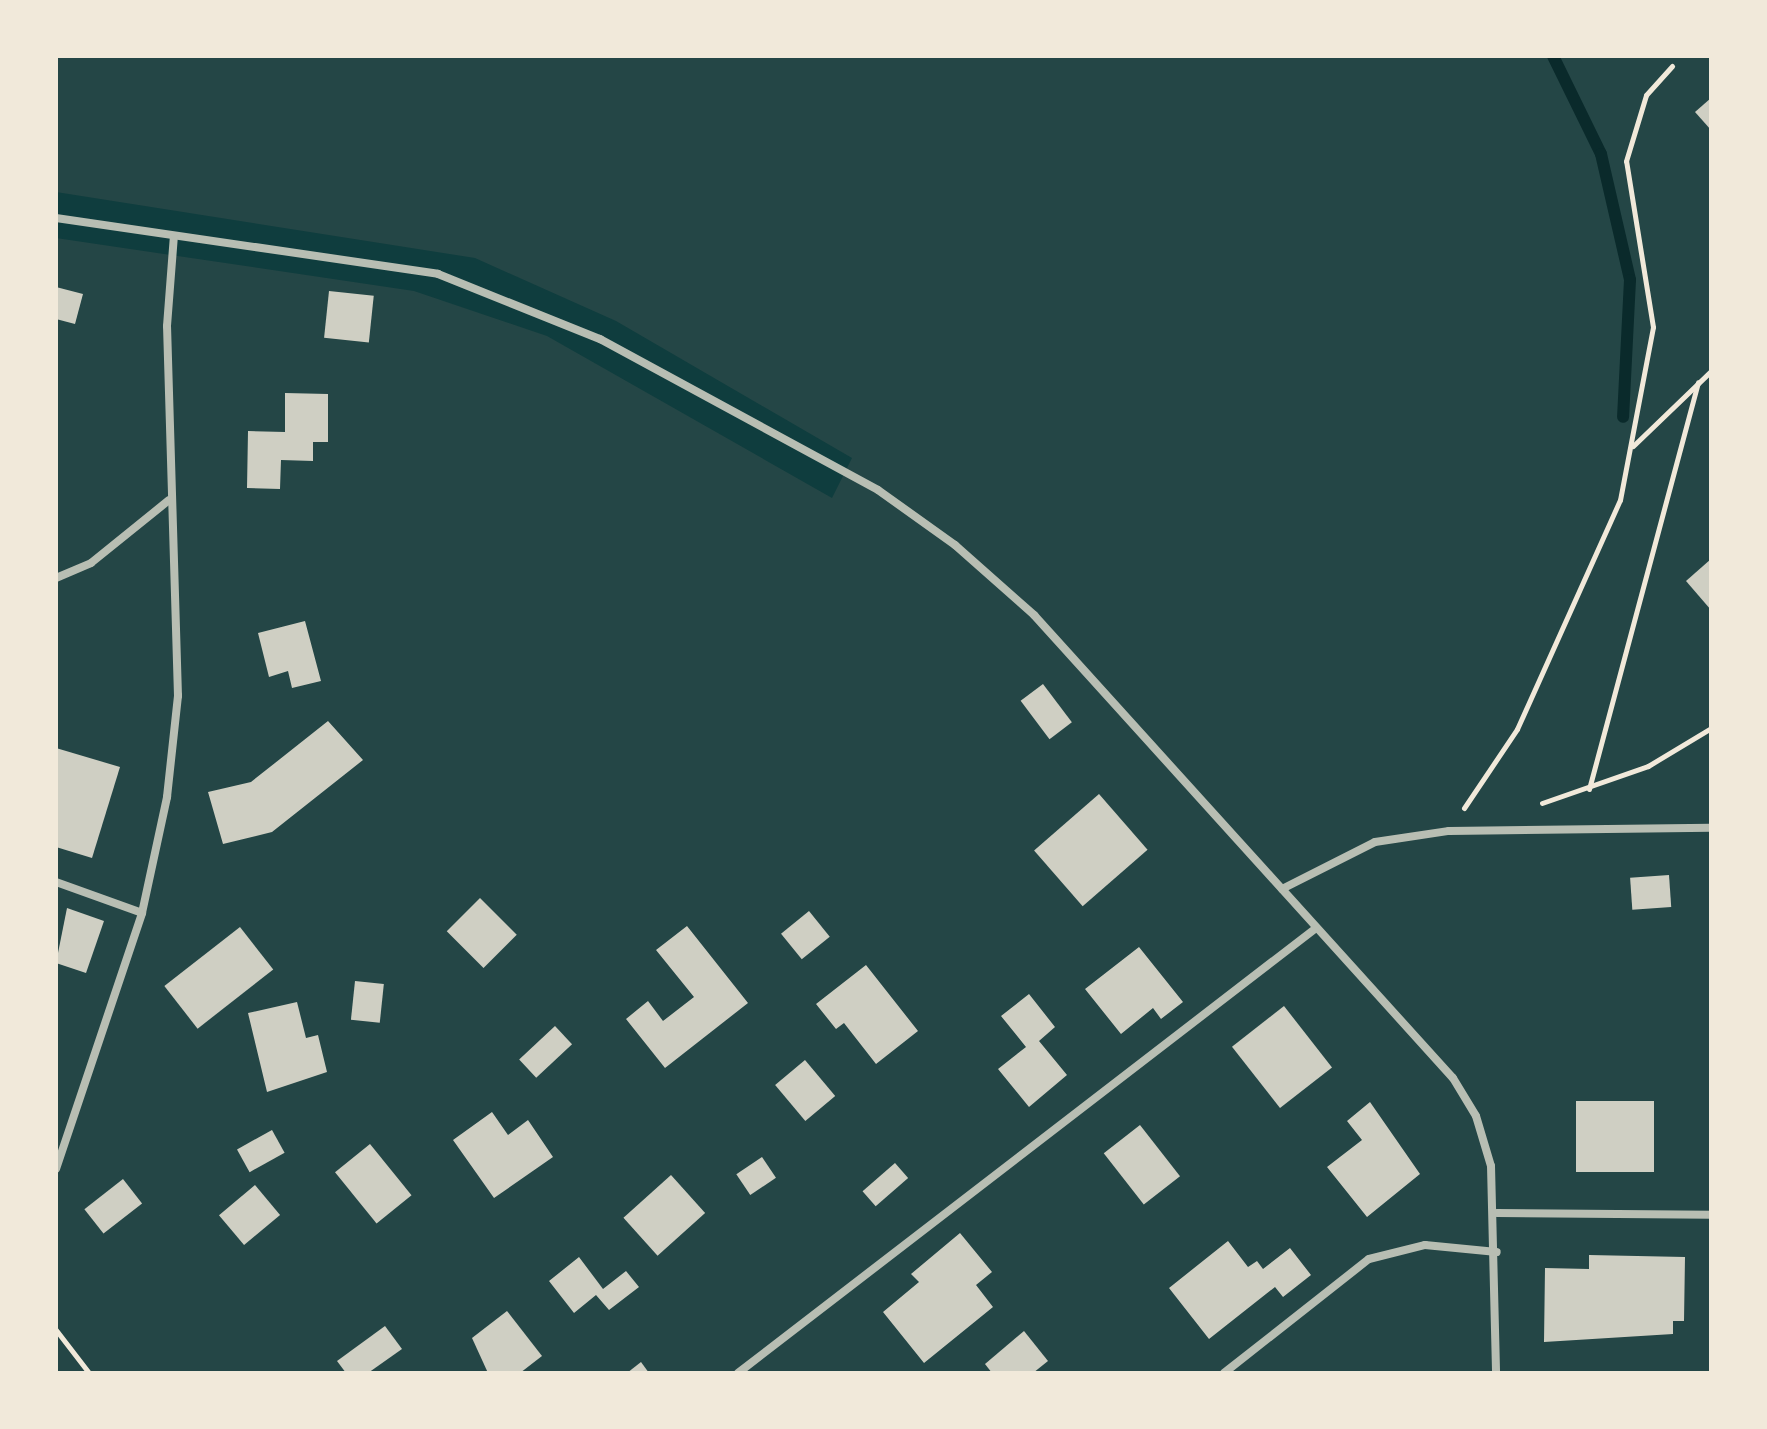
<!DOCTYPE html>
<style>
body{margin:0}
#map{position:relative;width:1767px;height:1429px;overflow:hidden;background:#0f3d3e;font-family:Roboto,sans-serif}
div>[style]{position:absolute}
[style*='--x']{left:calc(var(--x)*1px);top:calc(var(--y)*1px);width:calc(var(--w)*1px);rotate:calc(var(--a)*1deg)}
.green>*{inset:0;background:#244646}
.stream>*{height:12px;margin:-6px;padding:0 6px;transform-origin:6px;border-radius:6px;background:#0a2a2b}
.building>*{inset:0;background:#cfcfc3;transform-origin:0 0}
.path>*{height:5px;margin:-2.5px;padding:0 2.5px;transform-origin:2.5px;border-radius:2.5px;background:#f1e9da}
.minor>*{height:8px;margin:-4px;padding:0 4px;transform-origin:4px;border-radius:4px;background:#b8beb3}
span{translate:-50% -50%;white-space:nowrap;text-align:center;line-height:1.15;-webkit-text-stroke:6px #f1e9da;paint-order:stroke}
.frame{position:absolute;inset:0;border:58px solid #f1e9da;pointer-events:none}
</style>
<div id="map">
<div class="green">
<div style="clip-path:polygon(56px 56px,1711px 56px,1711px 1373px,56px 1373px,56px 238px,414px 291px,547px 336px,832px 498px,852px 458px,616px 321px,475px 258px,56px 192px)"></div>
</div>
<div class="stream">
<div style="--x:1553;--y:56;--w:109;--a:63.9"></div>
<div style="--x:1601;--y:154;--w:129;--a:77"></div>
<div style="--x:1630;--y:280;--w:137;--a:92.9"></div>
</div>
<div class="building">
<div style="clip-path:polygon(1711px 98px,1711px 130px,1695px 112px)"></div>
<div style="clip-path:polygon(56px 287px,83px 294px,75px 324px,56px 319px)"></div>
<div style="left:329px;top:291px;width:45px;height:47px;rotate:6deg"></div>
<div style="clip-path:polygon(285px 393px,328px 394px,328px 442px,313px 442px,313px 461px,281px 460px,280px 489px,247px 488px,248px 431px,285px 432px)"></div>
<div style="clip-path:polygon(1711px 559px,1711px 610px,1686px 581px)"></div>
<div style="clip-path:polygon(305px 621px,321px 681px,292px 688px,288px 671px,269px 677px,258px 633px)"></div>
<div style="left:1043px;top:684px;width:48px;height:28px;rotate:53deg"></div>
<div style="clip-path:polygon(328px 721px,363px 760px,272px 832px,223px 844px,208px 792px,251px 782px)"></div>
<div style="clip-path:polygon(56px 748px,120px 767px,92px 858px,56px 847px)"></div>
<div style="left:1099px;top:794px;width:74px;height:86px;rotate:49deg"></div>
<div style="left:1669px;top:875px;width:32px;height:39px;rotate:86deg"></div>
<div style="left:480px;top:898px;width:52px;height:47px;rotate:45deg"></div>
<div style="clip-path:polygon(67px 908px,104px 921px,86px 973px,56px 963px)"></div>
<div style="left:809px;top:911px;width:33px;height:36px;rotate:51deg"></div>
<div style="clip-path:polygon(687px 926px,748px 1003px,665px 1068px,626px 1019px,648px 1001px,663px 1021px,694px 997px,656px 950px)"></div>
<div style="left:240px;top:927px;width:54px;height:96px;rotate:52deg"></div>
<div style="clip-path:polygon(1139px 947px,1183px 1002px,1161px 1019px,1153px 1008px,1121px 1034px,1085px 989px)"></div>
<div style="clip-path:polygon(866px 965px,918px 1031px,876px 1064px,844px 1023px,836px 1029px,816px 1004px)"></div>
<div style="left:355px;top:981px;width:29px;height:39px;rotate:6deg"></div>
<div style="clip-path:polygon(1029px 994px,1055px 1027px,1039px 1041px,1067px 1075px,1029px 1107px,998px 1069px,1026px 1047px,1001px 1016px)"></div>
<div style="clip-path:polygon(297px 1002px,306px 1038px,318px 1035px,327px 1072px,267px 1092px,248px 1013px)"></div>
<div style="left:1284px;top:1006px;width:78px;height:66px;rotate:52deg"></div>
<div style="left:555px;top:1026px;width:25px;height:49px;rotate:47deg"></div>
<div style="left:805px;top:1060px;width:47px;height:39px;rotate:50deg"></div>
<div style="left:1576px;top:1101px;width:78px;height:71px"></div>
<div style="clip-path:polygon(1370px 1102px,1420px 1174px,1367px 1217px,1327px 1167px,1362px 1140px,1347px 1121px)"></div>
<div style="clip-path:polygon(492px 1112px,508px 1135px,528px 1120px,553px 1157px,494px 1198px,453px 1140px)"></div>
<div style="left:1140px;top:1125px;width:65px;height:46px;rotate:52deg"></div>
<div style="left:272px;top:1130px;width:26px;height:40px;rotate:61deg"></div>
<div style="left:370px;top:1144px;width:66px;height:45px;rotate:51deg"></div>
<div style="left:762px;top:1157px;width:25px;height:31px;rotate:56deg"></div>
<div style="left:895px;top:1163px;width:20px;height:43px;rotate:49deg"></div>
<div style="left:671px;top:1175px;width:51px;height:64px;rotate:48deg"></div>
<div style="left:123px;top:1179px;width:31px;height:49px;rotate:52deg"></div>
<div style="left:255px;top:1185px;width:39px;height:47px;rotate:50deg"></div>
<div style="clip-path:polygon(960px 1233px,992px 1272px,976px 1285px,993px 1307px,924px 1363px,883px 1312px,919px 1282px,911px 1274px)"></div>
<div style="clip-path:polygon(1228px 1241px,1248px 1267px,1257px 1261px,1263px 1269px,1290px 1248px,1311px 1275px,1283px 1297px,1275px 1287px,1209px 1339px,1169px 1288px)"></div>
<div style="clip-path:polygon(1589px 1255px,1685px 1257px,1684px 1321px,1673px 1321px,1673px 1334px,1544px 1342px,1545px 1268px,1589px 1269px)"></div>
<div style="clip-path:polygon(579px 1257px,603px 1289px,626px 1271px,639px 1287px,609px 1310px,596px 1295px,574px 1313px,549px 1281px)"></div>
<div style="clip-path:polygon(507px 1311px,542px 1356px,520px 1373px,488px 1373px,472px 1338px)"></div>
<div style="clip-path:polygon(385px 1326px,402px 1349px,368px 1373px,346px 1373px,337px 1361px)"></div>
<div style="clip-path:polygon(1024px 1331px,1048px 1361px,1033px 1373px,992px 1373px,985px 1364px)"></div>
<div style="clip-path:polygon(641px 1362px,649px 1373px,627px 1373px)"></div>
</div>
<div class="path">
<div style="--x:1633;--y:446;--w:108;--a:-43.9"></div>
<div style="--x:1589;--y:789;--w:421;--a:-75"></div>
<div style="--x:1542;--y:803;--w:112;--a:-19.2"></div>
<div style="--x:1648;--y:766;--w:74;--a:-31.1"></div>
<div style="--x:1464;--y:808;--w:95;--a:-56.1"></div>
<div style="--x:1517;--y:729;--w:251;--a:-65.8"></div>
<div style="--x:1620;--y:500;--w:176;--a:-79.2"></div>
<div style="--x:1653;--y:327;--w:168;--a:-99.2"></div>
<div style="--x:1626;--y:161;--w:69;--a:-73.1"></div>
<div style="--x:1646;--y:95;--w:39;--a:-48"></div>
<div style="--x:56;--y:1330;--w:54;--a:52.5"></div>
</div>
<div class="minor">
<div style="--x:56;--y:218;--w:386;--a:8.3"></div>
<div style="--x:438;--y:274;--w:175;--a:21.9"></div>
<div style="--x:600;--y:339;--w:316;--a:28.5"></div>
<div style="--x:878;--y:490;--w:95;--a:35.5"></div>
<div style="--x:955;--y:545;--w:106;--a:41.5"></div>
<div style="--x:1034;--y:615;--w:624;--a:47.86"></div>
<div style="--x:1453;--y:1078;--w:44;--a:58.8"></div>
<div style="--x:1476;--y:1116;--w:52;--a:73.3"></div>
<div style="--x:1491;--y:1166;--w:207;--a:88.6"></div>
<div style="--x:56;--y:578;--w:38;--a:-23"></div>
<div style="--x:91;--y:563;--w:100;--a:-38.9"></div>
<div style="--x:56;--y:882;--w:91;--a:19.8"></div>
<div style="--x:1282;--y:889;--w:104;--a:-26.8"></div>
<div style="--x:1375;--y:842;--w:75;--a:-8.5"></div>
<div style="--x:1449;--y:831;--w:262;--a:-0.7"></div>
<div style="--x:56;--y:1169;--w:270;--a:-71.4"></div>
<div style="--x:142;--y:913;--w:119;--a:-77.8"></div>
<div style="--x:167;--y:797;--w:102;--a:-83.8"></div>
<div style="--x:178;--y:696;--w:370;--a:-91.7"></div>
<div style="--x:167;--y:326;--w:90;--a:-85.6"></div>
<div style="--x:1497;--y:1213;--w:214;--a:0.5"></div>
<div style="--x:738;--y:1373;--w:729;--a:-37.59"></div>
<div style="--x:1224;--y:1373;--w:184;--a:-38.2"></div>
<div style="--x:1369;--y:1259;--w:58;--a:-14"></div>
<div style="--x:1425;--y:1245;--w:72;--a:5.6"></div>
</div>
<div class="frame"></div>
</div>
